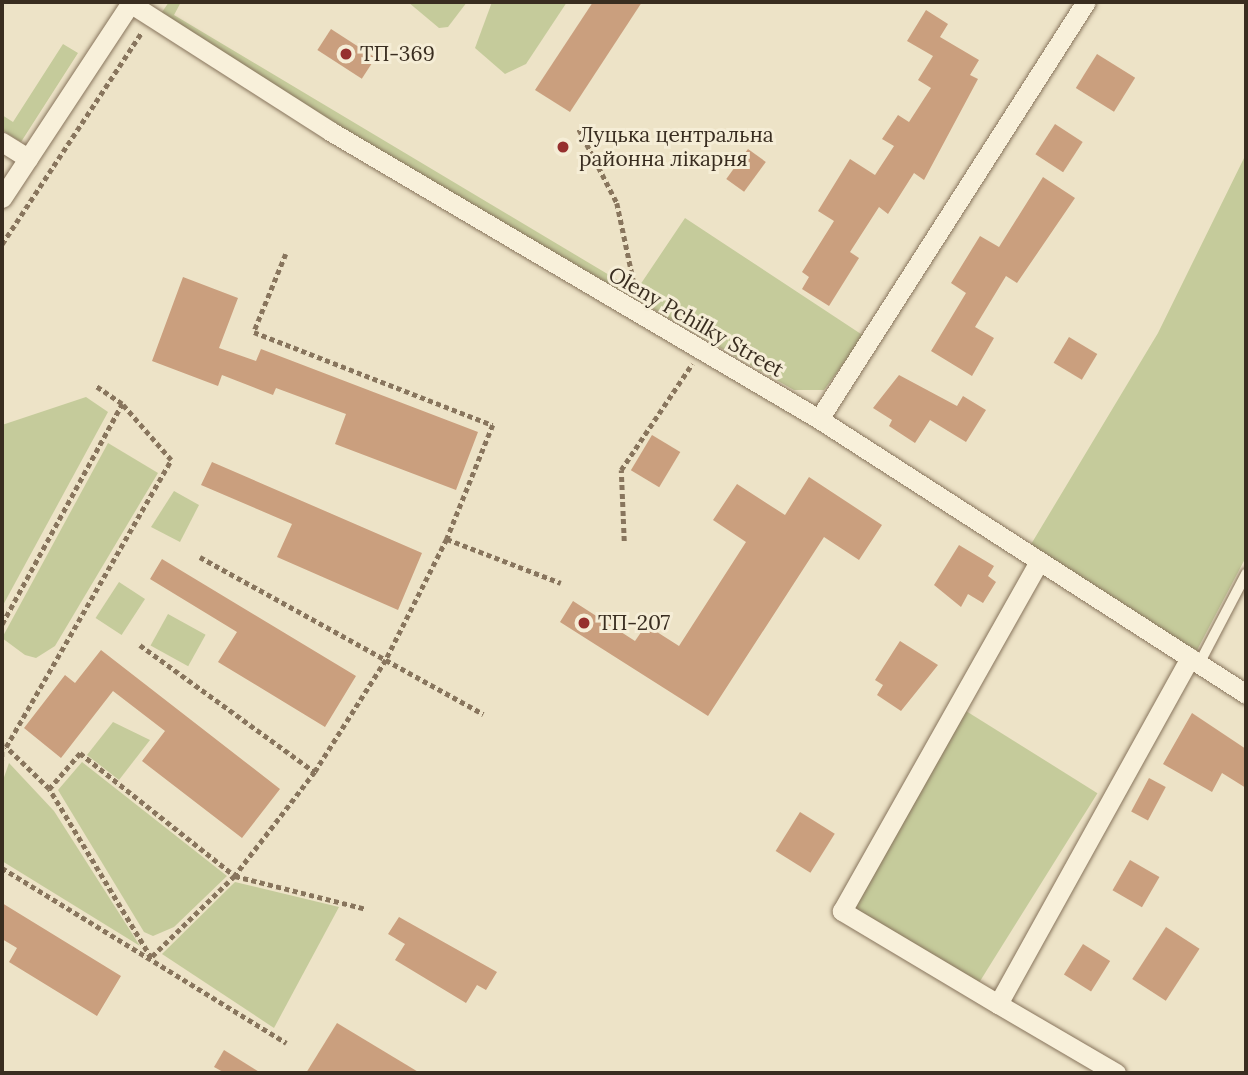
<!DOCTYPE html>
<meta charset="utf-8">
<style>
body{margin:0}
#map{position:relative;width:1248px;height:1075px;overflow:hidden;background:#ede3c7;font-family:Lora,serif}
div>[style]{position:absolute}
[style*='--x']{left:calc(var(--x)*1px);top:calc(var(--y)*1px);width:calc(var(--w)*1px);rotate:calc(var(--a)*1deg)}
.green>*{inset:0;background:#c5cb9b;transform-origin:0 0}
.building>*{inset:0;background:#ca9f7e;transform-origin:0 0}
.path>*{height:4.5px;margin-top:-2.25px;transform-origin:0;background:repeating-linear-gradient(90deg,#88755d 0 5px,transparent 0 8.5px)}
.roads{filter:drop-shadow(0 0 2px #88755d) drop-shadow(0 0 2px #88755d)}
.service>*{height:10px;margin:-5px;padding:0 5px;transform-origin:5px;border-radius:5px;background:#f8f0da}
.minor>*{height:19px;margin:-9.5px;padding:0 9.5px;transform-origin:9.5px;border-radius:9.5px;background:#f8f0da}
.dots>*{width:19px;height:19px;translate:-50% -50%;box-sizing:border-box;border:4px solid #f5edd6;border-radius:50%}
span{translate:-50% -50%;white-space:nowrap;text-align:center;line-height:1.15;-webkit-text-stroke:6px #f5edd6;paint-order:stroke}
.poi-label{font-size:21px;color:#392d20}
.left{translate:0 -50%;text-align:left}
.street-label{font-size:21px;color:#392d20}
.frame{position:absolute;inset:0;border:4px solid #392d20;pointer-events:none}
</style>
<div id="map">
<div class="green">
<div style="clip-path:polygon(169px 2px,181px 2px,174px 15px,636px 291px,685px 218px,864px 336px,824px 390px,794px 390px,334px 126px,160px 15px)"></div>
<div style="clip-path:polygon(408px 2px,467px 2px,448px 27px,439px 28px)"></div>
<div style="clip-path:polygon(492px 2px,567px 2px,526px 64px,505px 74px,475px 48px)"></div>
<div style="clip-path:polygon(63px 44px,78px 53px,21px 142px,2px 130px,2px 115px,13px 122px)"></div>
<div style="clip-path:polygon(1246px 154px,1246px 557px,1196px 652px,1030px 546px,1158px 333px)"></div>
<div style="clip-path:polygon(86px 397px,108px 412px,2px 607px,2px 425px)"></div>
<div style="clip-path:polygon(108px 443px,158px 473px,55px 646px,36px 658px,25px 655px,2px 638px)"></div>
<div style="clip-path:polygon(174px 491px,199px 505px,180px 542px,151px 527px)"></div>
<div style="left:119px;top:582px;width:31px;height:43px;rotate:33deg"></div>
<div style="left:168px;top:614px;width:43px;height:36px;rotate:29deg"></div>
<div style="left:966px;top:711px;width:155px;height:227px;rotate:32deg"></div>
<div style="clip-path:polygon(113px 722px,150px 740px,119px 780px,87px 755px)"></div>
<div style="clip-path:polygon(82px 762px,227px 876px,174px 927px,153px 936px,144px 932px,58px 790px)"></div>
<div style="clip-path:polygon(9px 763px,54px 811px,140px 946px,2px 861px,2px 783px)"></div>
<div style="clip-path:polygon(235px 882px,339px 907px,274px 1028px,162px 954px)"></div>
</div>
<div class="building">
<div style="clip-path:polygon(593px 2px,642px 2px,570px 112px,535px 90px)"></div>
<div style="clip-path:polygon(926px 10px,948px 24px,940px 37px,979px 60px,970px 75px,978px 79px,924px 180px,914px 173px,888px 214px,879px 207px,850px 252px,859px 258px,829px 306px,802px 289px,809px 277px,802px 272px,834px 221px,818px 211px,850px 159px,875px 175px,894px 146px,882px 139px,898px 115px,909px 122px,931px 88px,918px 80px,933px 56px,907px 41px)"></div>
<div style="left:331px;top:29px;width:53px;height:25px;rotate:33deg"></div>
<div style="left:1097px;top:54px;width:45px;height:40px;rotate:32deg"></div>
<div style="left:1055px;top:124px;width:33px;height:36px;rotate:33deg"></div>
<div style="left:748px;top:149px;width:22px;height:37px;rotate:36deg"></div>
<div style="clip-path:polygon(1043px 177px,1075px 198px,1017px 283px,1006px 276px,975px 327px,994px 338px,972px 376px,931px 351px,966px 293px,951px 283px,980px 236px,999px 247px)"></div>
<div style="clip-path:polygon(183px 277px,238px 298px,219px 348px,256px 361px,261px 349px,478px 432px,456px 490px,335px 444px,346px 414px,276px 388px,273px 395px,222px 375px,218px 386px,152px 361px)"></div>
<div style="left:1069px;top:337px;width:33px;height:30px;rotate:31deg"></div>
<div style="clip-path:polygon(899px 375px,957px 406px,963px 396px,986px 410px,966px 442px,930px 420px,915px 443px,889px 426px,892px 420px,873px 408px)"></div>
<div style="left:652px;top:435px;width:33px;height:41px;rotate:31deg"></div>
<div style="clip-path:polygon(212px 462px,422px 553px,398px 610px,277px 557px,292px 524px,201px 485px)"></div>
<div style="clip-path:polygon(809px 477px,882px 525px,859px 560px,824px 537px,708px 716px,560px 622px,573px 601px,635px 641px,646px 625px,679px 646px,746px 542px,713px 520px,737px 484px,785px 515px)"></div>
<div style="clip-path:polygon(959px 545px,994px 566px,988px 576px,996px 582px,983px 603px,968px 594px,961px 607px,934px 585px)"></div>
<div style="clip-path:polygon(162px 559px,356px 676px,325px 727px,218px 662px,237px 632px,150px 579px)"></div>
<div style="clip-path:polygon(900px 641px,938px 665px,901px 711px,877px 695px,883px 685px,875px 680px)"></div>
<div style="clip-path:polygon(101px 650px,280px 789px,242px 838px,142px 761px,165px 731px,113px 691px,61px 758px,24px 728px,65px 675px,75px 683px)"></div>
<div style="clip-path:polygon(1192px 713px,1246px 749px,1246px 788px,1222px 773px,1212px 792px,1163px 764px)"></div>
<div style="left:1149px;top:778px;width:19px;height:38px;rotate:28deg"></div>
<div style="left:800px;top:812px;width:41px;height:46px;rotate:32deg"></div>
<div style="left:1130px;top:860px;width:34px;height:35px;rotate:30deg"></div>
<div style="clip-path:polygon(2px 903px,121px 976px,97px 1016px,9px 962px,17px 948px,2px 939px)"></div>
<div style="clip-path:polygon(399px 917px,497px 972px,486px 990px,477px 985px,466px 1003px,395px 960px,405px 944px,388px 934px)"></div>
<div style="left:1166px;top:927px;width:40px;height:62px;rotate:33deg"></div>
<div style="left:1083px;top:944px;width:32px;height:36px;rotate:32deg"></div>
<div style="clip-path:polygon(337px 1023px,420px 1073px,306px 1073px)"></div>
<div style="clip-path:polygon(224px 1050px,261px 1073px,225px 1073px,214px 1067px)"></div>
</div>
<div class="path">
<div style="--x:579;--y:129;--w:83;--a:62.8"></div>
<div style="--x:617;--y:203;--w:87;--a:78"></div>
<div style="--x:2;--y:244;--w:254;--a:-56.6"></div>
<div style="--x:286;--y:254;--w:84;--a:112.3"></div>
<div style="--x:254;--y:332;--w:256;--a:21.3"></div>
<div style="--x:493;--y:425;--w:123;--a:112"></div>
<div style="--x:447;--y:539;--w:136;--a:116.8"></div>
<div style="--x:386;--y:660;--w:133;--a:122.4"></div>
<div style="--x:315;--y:772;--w:131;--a:127.6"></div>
<div style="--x:235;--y:876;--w:135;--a:14.1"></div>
<div style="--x:447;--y:539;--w:122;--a:21.1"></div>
<div style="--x:624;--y:541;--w:71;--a:-92.4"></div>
<div style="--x:621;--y:470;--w:128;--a:-56.2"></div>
<div style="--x:200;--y:557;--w:324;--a:29"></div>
<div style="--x:2;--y:624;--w:251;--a:-61.4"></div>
<div style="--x:122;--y:404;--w:32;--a:-146"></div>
<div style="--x:140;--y:645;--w:216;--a:36"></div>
<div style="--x:2;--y:743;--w:17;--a:90"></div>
<div style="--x:49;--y:789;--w:48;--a:-49.3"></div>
<div style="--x:80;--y:753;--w:198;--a:38.4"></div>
<div style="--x:235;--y:876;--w:117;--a:135.7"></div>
<div style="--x:151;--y:958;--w:197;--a:-121.1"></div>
<div style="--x:49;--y:789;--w:60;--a:-135.7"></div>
<div style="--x:6;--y:747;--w:331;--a:-60.1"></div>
<div style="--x:171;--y:460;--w:74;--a:-131.2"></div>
<div style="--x:2;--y:868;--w:334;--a:31.6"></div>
</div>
<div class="roads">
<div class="service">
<div style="--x:1199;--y:664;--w:102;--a:-62.4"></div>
</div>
<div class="minor">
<div style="--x:130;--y:3;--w:237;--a:32.6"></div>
<div style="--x:330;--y:131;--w:568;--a:30.5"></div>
<div style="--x:819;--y:419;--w:508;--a:32.78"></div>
<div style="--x:2;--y:142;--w:31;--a:32"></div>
<div style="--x:2;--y:198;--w:235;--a:-56.6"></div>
<div style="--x:819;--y:419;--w:495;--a:-57.4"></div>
<div style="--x:998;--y:1004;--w:182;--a:-149.2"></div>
<div style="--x:842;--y:911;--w:399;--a:-60.6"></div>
<div style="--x:1116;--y:1073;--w:137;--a:-149.7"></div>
<div style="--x:998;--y:1004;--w:396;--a:-61"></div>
</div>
</div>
<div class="dots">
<div style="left:346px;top:54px;background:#96302e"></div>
<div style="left:563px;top:147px;background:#96302e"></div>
<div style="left:584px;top:623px;background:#96302e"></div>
</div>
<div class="poi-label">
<span class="left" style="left:360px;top:54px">ТП-369</span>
<span class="left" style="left:579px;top:147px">Луцька центральна<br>районна лікарня</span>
<span class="left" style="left:598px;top:623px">ТП-207</span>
</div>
<div class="street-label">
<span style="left:696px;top:322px;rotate:30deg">Oleny Pchilky Street</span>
</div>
<div class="frame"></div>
</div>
